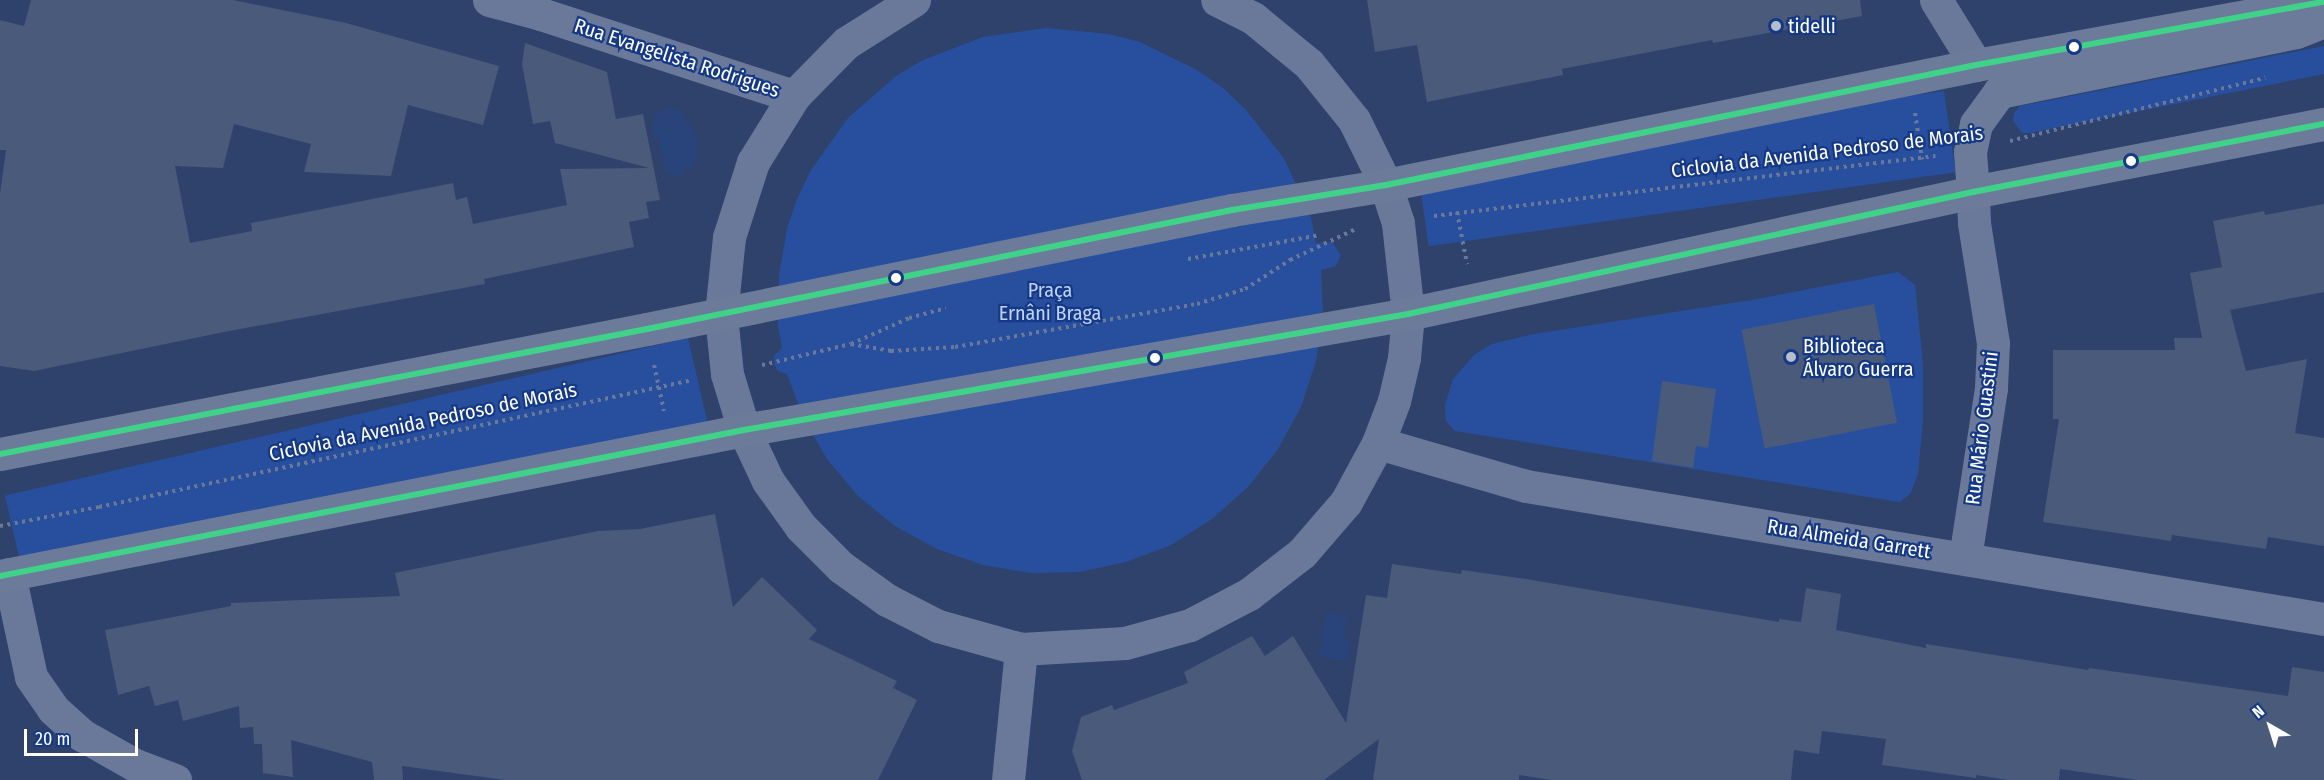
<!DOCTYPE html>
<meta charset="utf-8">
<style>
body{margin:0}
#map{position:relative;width:2324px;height:780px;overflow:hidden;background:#2f426c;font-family:"Fira Sans Condensed",sans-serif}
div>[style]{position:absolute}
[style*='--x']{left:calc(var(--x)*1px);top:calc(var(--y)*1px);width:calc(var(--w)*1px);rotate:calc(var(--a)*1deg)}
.green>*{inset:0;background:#284f9d;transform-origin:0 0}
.water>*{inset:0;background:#29447b}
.building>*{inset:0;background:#495a7b;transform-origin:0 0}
.path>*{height:4px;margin-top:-2px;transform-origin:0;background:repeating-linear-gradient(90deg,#6a799a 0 3px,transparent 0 7.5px)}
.minor>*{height:33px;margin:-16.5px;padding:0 16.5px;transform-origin:16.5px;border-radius:16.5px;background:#6a799a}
.highway>*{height:33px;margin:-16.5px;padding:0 16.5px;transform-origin:16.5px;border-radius:16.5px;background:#6c7b9a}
.bus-1>*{height:6px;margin:-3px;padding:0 3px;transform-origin:3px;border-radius:3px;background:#40d288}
.dots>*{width:16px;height:16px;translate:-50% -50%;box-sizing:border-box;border:3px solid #153986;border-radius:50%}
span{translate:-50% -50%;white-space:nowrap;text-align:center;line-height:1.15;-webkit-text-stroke:4.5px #153986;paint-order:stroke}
.poi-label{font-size:20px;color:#fff}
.left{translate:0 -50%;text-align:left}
.street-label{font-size:20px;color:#fff}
.park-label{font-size:20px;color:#bfd3fa}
.north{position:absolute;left:2240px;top:696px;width:60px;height:60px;-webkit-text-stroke:4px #153986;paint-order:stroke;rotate:321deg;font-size:16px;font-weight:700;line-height:24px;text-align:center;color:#fff}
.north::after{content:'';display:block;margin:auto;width:21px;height:27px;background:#fff;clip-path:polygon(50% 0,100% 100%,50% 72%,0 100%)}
.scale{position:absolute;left:24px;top:729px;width:114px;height:27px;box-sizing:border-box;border:3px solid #fff;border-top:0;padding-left:8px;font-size:18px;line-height:21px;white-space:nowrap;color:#fff;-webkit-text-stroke:4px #153986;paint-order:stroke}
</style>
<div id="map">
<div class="green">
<div style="clip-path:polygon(1046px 28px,1109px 34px,1140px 42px,1197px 70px,1223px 88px,1246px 110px,1285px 160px,1311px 218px,1316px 243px,1332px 242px,1341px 255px,1336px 266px,1321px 270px,1323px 313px,1316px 361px,1301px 407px,1278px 449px,1248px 487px,1212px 519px,1171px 545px,1126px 562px,1079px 572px,1030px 573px,983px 565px,937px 549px,895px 526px,858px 496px,827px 459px,803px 417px,787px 374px,778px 371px,774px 364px,774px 356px,782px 348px,778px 325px,779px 276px,787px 229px,797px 199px,811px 170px,848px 118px,896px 76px,923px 60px,983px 37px)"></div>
<div style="clip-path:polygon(2324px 46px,2324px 74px,2029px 133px,2022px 133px,2013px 121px,2014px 113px,2020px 106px)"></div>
<div style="left:1944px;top:91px;width:82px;height:532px;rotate:82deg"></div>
<div style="clip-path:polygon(1898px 272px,1915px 285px,1923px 365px,1923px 420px,1918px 474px,1911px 493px,1900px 502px,1455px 431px,1446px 421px,1445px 405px,1453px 379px,1474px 355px,1492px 344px,1534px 334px,1752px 300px)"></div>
<div style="left:688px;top:338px;width:86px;height:701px;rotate:77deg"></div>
</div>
<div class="water">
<div style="clip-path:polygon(669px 107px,679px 110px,684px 116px,695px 134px,697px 145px,695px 161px,680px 176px,672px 176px,665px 171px,661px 145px,652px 131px,654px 115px)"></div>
<div style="clip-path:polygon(1327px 612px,1347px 616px,1344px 639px,1350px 640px,1346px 661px,1319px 656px)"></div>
</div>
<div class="building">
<div style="clip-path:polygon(31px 0,233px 0,346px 23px,499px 66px,483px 125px,408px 105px,391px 176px,304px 172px,311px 144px,234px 124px,223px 168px,175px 166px,190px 243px,252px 231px,251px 223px,453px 183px,456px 200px,467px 197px,473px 224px,567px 205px,560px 169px,649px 168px,555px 143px,550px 121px,533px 124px,522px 64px,525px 43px,607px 72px,616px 119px,643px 114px,660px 200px,646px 202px,649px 218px,629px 222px,634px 247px,484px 279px,485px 284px,224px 332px,34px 371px,0 366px,0 194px,6px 150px,0 150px,0 20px,24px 26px)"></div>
<div style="clip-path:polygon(1367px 0,1860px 0,1862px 16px,1713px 43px,1712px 40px,1562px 69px,1563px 75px,1427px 102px,1417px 45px,1375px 52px)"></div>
<div style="clip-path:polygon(2324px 204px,2324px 292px,2230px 310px,2246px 371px,2307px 359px,2295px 433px,2324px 438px,2324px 546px,2268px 537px,2266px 549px,2172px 535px,2171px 541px,2043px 522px,2059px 419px,2053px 419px,2053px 350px,2175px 350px,2174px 338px,2202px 338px,2190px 273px,2222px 267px,2213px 221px,2264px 211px,2265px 215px)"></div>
<div style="left:1874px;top:304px;width:121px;height:135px;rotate:79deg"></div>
<div style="clip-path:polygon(1662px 381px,1716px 389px,1708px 448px,1696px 446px,1693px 468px,1652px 461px)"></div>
<div style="clip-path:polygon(715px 514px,733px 607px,762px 577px,817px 630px,809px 639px,897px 681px,893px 688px,917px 700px,878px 780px,505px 780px,402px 766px,403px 780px,374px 780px,372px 762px,291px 740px,293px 777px,263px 773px,262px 744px,254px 744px,253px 727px,240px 728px,239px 706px,183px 721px,178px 700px,155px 706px,149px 686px,118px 695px,105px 630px,231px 606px,231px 603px,400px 596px,395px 573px,598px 531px,640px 529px)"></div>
<div style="clip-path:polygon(1392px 564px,1461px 574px,1462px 570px,1526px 579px,1779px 622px,1779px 619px,1801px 622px,1806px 588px,1841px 594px,1836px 630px,1926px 648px,1926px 644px,2088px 670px,2089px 668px,2288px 696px,2292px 667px,2324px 672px,2324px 780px,2138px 780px,2060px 769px,2059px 780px,2008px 780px,1976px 775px,1976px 778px,1882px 765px,1886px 739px,1822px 731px,1819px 754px,1794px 750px,1791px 780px,1552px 780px,1519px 775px,1519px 780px,1373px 780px,1379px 739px,1324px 780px,1082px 780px,1072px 751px,1081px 717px,1112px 705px,1114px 710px,1188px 683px,1184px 672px,1252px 636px,1265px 656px,1293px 636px,1346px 723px,1366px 595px,1387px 598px)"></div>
</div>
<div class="path">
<div style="--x:1915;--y:113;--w:47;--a:81.3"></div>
<div style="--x:2010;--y:141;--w:263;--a:-13.9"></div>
<div style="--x:1457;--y:212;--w:53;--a:79.1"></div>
<div style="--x:1434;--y:216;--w:505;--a:-6.83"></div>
<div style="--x:1188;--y:259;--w:134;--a:-10.3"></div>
<div style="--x:851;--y:344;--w:41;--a:9.9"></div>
<div style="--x:891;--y:351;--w:64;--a:-3.6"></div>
<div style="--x:955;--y:347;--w:246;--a:-10.1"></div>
<div style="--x:1197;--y:304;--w:50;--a:-17.4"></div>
<div style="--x:1245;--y:289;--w:54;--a:-32.8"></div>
<div style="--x:1290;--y:260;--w:73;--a:-25.2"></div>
<div style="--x:654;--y:365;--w:47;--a:77.7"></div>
<div style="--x:762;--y:365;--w:91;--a:-13.3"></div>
<div style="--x:851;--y:344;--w:64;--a:-24.1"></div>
<div style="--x:909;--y:318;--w:38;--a:-15"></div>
<div style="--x:0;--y:526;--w:101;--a:-10.9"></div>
<div style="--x:99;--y:507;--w:607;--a:-12.07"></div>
</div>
<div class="minor">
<div style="--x:489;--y:0;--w:54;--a:15.1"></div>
<div style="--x:541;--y:14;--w:266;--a:18"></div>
<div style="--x:914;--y:0;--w:80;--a:147.7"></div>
<div style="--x:846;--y:43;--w:74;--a:134.5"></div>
<div style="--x:794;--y:96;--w:78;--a:121.8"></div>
<div style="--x:753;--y:162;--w:79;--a:107.7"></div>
<div style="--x:729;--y:237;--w:78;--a:95.9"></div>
<div style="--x:721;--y:315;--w:59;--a:84.2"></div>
<div style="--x:727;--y:374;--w:59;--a:73.1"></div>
<div style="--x:744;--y:430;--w:56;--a:64.8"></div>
<div style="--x:768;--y:481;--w:57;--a:54.3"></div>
<div style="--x:801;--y:527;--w:57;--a:45"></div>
<div style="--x:841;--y:567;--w:57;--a:35.7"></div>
<div style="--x:887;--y:600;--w:57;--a:27"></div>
<div style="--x:938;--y:626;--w:86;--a:15.5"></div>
<div style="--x:1021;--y:649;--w:104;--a:-3.3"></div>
<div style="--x:1125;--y:643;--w:67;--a:-15.5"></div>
<div style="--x:1190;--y:625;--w:67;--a:-27.7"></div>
<div style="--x:1249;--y:594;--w:67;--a:-37.7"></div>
<div style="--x:1302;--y:553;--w:67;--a:-49.2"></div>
<div style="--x:1346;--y:502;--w:67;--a:-61.5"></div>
<div style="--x:1378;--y:443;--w:45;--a:-69.1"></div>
<div style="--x:1394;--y:401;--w:44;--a:-76.9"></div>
<div style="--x:1404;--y:358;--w:44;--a:-84.8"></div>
<div style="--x:1408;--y:314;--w:92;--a:-96.3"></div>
<div style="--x:1398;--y:223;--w:40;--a:-108"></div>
<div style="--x:1386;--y:185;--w:72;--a:-116.2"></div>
<div style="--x:1354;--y:120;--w:72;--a:-128.8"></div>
<div style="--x:1309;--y:64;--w:72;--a:-140.6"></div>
<div style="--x:1253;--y:18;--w:40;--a:-153.4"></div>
<div style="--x:1936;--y:0;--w:76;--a:58.4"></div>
<div style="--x:1378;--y:443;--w:154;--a:16.2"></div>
<div style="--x:1526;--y:486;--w:809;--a:9.46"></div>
<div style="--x:1965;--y:558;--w:172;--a:-81.3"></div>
<div style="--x:1991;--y:388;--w:45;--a:-87.5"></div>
<div style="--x:1993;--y:343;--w:121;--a:-99"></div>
<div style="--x:1974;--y:223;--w:31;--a:-92"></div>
<div style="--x:9;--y:574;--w:105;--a:77.9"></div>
<div style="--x:31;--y:677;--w:39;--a:55"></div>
<div style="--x:53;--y:709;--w:39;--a:42"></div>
<div style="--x:82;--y:735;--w:61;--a:29.5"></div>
<div style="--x:135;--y:765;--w:43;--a:20.6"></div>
<div style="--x:1008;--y:780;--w:132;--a:-84.3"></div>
</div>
<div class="highway">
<div style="--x:1973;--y:192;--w:40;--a:-94.3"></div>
<div style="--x:1970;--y:152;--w:29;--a:-78"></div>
<div style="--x:1976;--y:124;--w:39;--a:-54"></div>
<div style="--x:1999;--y:92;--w:303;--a:-11.4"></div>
<div style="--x:2296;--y:32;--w:30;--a:-21"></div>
<div style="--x:0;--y:454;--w:659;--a:-10.93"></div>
<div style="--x:647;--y:329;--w:597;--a:-11.5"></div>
<div style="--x:1232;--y:210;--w:156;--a:-9.2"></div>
<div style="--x:1386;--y:185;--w:602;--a:-11.5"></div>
<div style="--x:1976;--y:65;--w:354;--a:-10.3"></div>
<div style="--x:0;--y:576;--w:758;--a:-11.1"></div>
<div style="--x:744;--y:430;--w:674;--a:-9.91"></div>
<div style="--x:1408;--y:314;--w:578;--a:-12.18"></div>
<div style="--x:1973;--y:192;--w:358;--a:-11"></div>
</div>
<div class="bus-1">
<div style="--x:0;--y:454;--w:659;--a:-10.93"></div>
<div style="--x:647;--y:329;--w:597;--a:-11.5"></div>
<div style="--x:1232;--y:210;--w:156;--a:-9.2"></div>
<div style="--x:1386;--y:185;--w:602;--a:-11.5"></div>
<div style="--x:1976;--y:65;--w:354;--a:-10.3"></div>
<div style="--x:0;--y:576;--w:758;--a:-11.1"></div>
<div style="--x:744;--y:430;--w:674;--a:-9.91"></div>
<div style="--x:1408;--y:314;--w:578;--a:-12.18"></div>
<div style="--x:1973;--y:192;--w:358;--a:-11"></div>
</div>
<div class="dots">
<div style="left:1776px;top:26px;background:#b6bdcc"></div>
<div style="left:2074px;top:47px;background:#fff"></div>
<div style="left:2131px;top:161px;background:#fff"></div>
<div style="left:896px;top:278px;background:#fff"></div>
<div style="left:1791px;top:357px;background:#b6bdcc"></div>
<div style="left:1155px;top:358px;background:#fff"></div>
</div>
<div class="poi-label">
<span class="left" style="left:1788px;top:26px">tidelli</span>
<span class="left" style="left:1803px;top:358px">Biblioteca<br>Álvaro Guerra</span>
</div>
<div class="street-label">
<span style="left:677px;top:58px;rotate:18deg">Rua Evangelista Rodrigues</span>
<span style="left:1827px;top:152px;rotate:-7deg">Ciclovia da Avenida Pedroso de Morais</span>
<span style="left:423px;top:422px;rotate:-12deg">Ciclovia da Avenida Pedroso de Morais</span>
<span style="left:1982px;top:428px;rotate:-83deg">Rua Mário Guastini</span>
<span style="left:1849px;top:539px;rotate:9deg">Rua Almeida Garrett</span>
</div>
<div class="park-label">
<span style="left:1050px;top:302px">Praça<br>Ernâni Braga</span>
</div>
<div class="north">N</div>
<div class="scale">20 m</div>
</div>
